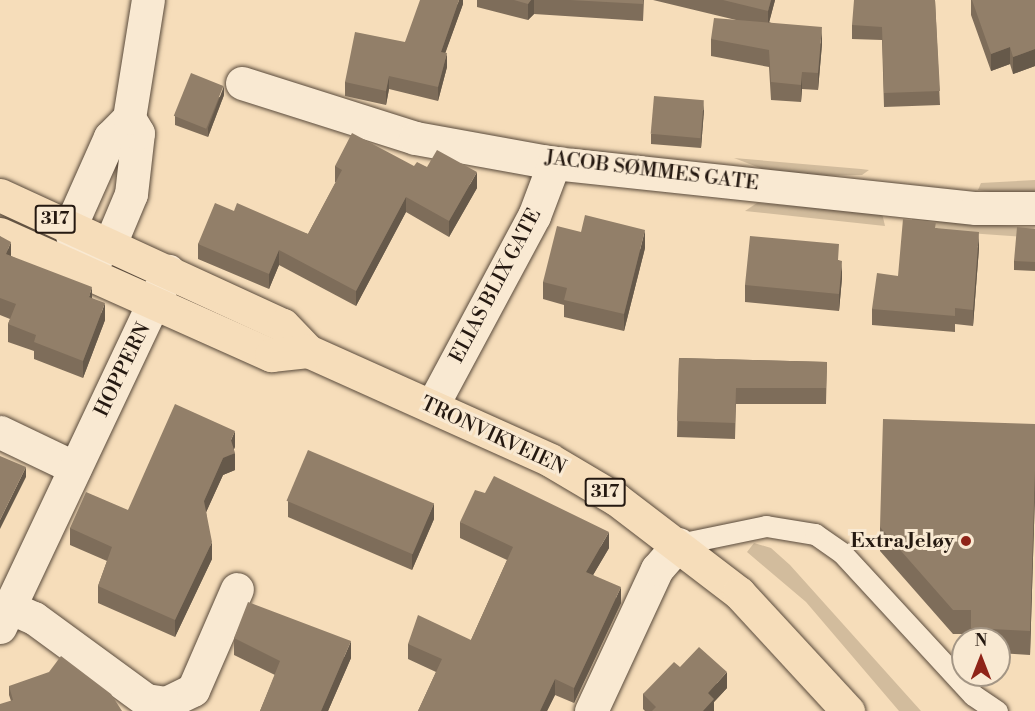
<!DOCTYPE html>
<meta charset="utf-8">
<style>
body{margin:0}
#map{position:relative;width:1035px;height:711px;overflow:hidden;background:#f6ddba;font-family:"Libre Bodoni",serif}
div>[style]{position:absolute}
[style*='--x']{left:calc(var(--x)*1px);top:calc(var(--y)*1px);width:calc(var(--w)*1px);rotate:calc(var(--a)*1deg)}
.green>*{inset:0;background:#d2bc9d;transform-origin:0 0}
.roads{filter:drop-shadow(0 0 2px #594a3b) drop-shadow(0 0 2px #594a3b)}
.lane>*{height:21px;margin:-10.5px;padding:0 10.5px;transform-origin:10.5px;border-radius:10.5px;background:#f9e9d2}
.street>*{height:33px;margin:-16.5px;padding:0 16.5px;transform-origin:16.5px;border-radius:16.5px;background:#f9e9d2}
.secondary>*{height:33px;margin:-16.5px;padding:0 16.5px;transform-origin:16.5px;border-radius:16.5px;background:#f9e9d2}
.primary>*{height:33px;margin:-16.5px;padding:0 16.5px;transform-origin:16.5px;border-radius:16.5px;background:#f6ddba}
.wall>*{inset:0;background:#7e6d5a}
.shaded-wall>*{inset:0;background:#66594a}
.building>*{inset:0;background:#927f69;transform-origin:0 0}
.dots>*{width:16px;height:16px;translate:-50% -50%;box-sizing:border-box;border:3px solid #f9e9d2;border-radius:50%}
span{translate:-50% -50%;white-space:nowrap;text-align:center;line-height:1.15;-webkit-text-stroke:6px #f9e9d2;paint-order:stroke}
.shield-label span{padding:2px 4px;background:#f9e9d2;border:2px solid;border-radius:4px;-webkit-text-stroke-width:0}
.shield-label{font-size:18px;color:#251911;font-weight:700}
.street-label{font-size:20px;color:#251911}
.poi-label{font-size:20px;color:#251911;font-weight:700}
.right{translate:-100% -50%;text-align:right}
.north{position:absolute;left:951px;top:627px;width:60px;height:60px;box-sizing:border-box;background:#f9e9d2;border:2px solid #a49685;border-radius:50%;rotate:0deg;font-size:16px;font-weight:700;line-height:24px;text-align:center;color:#251911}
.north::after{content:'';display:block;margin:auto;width:21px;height:27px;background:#8f2418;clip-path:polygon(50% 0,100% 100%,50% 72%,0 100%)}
</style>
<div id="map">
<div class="green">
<div style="clip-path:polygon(734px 158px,861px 169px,869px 170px,862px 175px,814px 176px,768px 171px)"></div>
<div style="clip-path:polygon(1035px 180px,1035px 194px,1021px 197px,978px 190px,981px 183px)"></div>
<div style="clip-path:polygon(757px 203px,882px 213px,885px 226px,745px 211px)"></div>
<div style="left:912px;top:219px;width:123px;height:10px;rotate:4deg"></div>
<div style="clip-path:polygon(754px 543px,771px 548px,790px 565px,921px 711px,899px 711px,806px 602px,747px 552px)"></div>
</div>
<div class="roads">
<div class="lane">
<div style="--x:679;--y:544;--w:89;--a:-11.7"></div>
<div style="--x:766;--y:526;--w:50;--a:9.3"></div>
<div style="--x:815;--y:534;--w:33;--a:35"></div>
<div style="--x:842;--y:553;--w:193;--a:47.3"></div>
<div style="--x:973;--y:695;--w:29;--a:34"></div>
</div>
<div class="street">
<div style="--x:242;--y:83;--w:182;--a:17.6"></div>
<div style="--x:415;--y:138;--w:141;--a:10.2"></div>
<div style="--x:554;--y:163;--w:424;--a:6.1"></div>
<div style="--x:976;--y:208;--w:59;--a:0"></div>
<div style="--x:432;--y:406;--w:216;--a:-61.8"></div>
<div style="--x:534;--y:216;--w:57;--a:-69.3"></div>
<div style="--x:0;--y:432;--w:83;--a:25.6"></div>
<div style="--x:9;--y:607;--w:27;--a:24"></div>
<div style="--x:34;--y:618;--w:139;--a:36.2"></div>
<div style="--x:146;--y:700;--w:20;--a:9"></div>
<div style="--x:166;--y:703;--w:30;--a:-26"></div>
<div style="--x:193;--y:690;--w:110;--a:-66.5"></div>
<div style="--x:0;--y:627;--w:394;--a:-64.7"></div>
<div style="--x:591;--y:711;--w:157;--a:-65.1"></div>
<div style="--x:657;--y:569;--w:33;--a:-49"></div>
</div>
<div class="secondary">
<div style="--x:129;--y:118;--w:27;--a:135"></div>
<div style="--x:110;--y:137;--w:98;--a:114"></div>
<div style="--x:70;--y:227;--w:44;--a:75.7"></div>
<div style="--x:81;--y:270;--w:39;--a:-42"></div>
<div style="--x:110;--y:244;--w:54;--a:-67.2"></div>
<div style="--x:131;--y:194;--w:61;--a:-83.5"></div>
<div style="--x:138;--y:133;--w:17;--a:-121"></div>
<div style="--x:129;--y:118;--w:120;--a:-80.9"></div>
</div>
<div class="primary">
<div style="--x:0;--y:195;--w:311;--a:24.7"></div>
<div style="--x:283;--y:325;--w:36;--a:46"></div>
<div style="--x:308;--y:351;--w:265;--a:24.2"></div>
<div style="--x:550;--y:460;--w:77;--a:30.6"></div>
<div style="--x:616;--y:499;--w:155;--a:37.4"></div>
<div style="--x:739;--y:593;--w:161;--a:47.3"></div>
<div style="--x:0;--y:234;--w:297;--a:24.1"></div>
<div style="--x:271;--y:355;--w:37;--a:-6"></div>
</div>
</div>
<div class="wall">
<div style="clip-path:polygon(463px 0,463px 4px,445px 53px,447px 67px,438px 101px,389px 89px,386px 105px,345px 96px,345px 82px,405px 42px)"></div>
<div style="clip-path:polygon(477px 0,644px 0,643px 21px,534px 14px,528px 20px,477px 7px)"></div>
<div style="clip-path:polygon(653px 0,775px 0,769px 22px,822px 44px,818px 90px,802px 89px,801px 102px,771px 100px,769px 67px,711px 56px,711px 39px,736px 20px)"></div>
<div style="clip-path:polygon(935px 0,940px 105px,884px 107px,882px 40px,852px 39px,852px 25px)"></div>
<div style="clip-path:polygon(971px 0,1035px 0,1035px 66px,1013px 74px,1010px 64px,991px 71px,971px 15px)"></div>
<div style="clip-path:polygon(224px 95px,208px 137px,175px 125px,175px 116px)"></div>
<div style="clip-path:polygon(704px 110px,701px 148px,651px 144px,651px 134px)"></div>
<div style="clip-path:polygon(335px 166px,414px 166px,427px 167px,477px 188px,449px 237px,406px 212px,356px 306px,279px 265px,269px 289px,198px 259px,198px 244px,234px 211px,308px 234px,336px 182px,335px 182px)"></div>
<div style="clip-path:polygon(936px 228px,979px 248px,973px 326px,955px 324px,955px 332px,872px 325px,872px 309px)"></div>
<div style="clip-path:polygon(1035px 229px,1035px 271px,1014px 270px,1014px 261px)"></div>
<div style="clip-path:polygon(0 236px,11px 256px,92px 298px,105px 320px,83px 378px,34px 359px,34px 351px,8px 342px,8px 324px,10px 319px,0 315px)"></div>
<div style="clip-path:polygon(645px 248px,624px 331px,564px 317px,564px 305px,543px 299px,543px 282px)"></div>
<div style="clip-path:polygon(839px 260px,842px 278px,839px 311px,745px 302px,745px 285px)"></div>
<div style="clip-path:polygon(679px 358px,827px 362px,826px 404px,736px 404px,735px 439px,677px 437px)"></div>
<div style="clip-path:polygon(1035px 424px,1035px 493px,1030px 655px,999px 653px,999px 639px,971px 639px,971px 634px,953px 634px,880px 551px,880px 527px)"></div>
<div style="clip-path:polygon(235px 447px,234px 449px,235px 470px,223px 475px,206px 512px,212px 559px,175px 637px,98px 603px,98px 586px,107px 561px,70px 545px,70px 528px,128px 510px)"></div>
<div style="clip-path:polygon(288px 501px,434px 519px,412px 570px,288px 517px)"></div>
<div style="clip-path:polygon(460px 522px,609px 548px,593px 575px,621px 603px,574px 703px,555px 695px,547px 711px,418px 711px,436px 672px,408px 659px,408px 644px,471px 640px,507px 560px,460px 538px)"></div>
<div style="clip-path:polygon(234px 638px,351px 658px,328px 711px,260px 711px,275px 675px,234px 655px)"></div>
<div style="clip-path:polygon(680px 667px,727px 688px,714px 702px,714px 711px,645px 711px,643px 709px,643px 694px)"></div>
<div style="clip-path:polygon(9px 686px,122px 711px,11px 701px,9px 695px)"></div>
</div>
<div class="shaded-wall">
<div style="clip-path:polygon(459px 0,463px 0,463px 4px,441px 65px,441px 52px)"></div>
<div style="clip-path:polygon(531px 0,534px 0,534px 14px,528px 20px,528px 4px)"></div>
<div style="clip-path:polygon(771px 0,775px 0,768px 27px,768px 11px)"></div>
<div style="clip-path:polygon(822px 27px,822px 44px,818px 90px,818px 73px)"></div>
<div style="clip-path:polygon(1010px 47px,1010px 64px,991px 71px,991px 54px)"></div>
<div style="clip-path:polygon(1035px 49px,1035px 66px,1013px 74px,1013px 57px)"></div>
<div style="clip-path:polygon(447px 53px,447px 67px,438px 101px,438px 87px)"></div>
<div style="clip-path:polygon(802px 72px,802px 89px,801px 102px,801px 85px)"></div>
<div style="clip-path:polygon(389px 76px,389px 89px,386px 105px,386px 91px)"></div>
<div style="clip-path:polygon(224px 86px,224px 95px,208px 137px,208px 128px)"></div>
<div style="clip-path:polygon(704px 100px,704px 110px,701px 148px,701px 139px)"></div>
<div style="clip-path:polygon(477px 172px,477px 188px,449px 237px,449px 221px)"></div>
<div style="clip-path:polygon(406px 197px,406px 212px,356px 306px,356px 291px)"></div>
<div style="clip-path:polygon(645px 230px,645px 248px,624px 331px,624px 314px)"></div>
<div style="clip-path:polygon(979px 232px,979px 248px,973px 326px,973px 310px)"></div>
<div style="clip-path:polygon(11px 242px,11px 260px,6px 254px)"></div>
<div style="clip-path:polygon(279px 250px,279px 265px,269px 289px,269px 274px)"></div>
<div style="clip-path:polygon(842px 261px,842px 278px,839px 311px,839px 294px)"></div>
<div style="clip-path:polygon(92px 287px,92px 304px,89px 297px)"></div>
<div style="clip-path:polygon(105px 303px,105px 320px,83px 378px,83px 361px)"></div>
<div style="clip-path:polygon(235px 431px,235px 447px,231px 455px,235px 453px,235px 470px,223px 475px,204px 517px,204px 501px)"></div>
<div style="clip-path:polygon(26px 467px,26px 477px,0 529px,0 520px)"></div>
<div style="clip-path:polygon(1035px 470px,1035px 493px,1030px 655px,1030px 631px)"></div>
<div style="clip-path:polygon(434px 503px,434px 519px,412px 570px,412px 553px)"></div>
<div style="clip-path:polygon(609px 532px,609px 548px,586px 587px,586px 572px)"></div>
<div style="clip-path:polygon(212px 542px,212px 559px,175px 637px,175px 620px)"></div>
<div style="clip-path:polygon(621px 587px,621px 603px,574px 703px,574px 688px)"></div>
<div style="clip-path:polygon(351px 641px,351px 658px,328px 711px,321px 711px)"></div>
<div style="clip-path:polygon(727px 672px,727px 688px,714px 702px,714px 711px,703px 711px,708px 693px)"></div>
<div style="clip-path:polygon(555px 679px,555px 695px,547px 711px,540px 711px)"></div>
</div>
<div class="building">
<div style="clip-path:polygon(420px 0,459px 0,441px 52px,447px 53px,438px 87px,389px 76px,386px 91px,345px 82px,355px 32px,405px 42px)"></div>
<div style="clip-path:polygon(514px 0,531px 0,528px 4px)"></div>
<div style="clip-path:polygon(570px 0,643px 0,643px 4px)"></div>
<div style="clip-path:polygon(723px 0,771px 0,768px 11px)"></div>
<div style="clip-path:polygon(854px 0,935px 0,940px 91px,884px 93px,882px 27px,852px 25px)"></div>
<div style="clip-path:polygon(972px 0,1035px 0,1035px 49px,1013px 57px,1010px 47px,991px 54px)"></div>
<div style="clip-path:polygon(714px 18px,822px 27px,818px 73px,802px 72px,801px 85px,771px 82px,769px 50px,711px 39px)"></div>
<div style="left:191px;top:73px;width:35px;height:46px;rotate:22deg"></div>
<div style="left:654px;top:96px;width:50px;height:38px;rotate:5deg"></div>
<div style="clip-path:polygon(352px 133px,414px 166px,417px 162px,427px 167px,437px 150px,477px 172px,449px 221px,406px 197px,356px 291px,279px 250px,269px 274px,198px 244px,215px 203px,234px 211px,237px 203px,308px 234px,342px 170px,335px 166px)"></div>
<div style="clip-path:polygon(585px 215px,645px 230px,624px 314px,564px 300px,567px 288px,543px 282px,557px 226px,581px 232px)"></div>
<div style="clip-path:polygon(903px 219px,936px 222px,935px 228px,979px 232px,973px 310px,955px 308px,955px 316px,872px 309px,877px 273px,898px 276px)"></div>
<div style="clip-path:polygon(1017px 227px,1035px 229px,1035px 262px,1014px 261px)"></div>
<div style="clip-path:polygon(0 236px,11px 242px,6px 254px,92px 287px,89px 297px,105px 303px,83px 361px,34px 342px,36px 335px,8px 324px,16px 304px,0 298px)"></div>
<div style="clip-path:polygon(750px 236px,839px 244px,838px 260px,842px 261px,839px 294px,745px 285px)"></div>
<div style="clip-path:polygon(679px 358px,827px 362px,826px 388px,736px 388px,735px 423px,677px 421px)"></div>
<div style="clip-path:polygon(175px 404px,235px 431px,231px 440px,235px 453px,223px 458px,204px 501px,212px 542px,175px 620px,98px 586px,112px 547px,70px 528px,86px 492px,128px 510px)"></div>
<div style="clip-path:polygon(883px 419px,1035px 424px,1035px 470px,1030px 631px,971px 628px,971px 610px,953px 610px,880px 527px)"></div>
<div style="left:308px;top:450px;width:137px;height:55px;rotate:23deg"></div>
<div style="clip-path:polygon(0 456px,26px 467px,0 520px)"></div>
<div style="clip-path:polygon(494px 476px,609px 532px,586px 572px,621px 587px,574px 688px,555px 679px,540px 711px,418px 711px,442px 659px,408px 644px,418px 615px,471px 640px,513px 547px,460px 522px,475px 490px,485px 493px)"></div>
<div style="clip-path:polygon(248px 602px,351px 641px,321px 711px,260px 711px,280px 661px,234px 638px)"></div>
<div style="clip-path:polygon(699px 647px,727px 672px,708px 693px,714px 699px,703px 711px,652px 711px,656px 707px,643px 694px,674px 662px,680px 667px)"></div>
<div style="clip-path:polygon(61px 656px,111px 694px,122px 711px,0 711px,0 704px,13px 700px,9px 686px,49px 672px)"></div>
</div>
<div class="dots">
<div style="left:966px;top:541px;background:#8f2418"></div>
</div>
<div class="shield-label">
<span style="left:55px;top:219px">317</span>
<span style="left:605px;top:492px">317</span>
</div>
<div class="street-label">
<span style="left:652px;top:171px;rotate:7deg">JACOB SØMMES GATE</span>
<span style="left:496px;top:286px;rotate:-62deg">ELIAS BLIX GATE</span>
<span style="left:123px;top:370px;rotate:-64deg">HOPPERN</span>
<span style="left:493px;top:436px;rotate:25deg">TRONVIKVEIEN</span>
</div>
<div class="poi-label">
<span class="right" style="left:954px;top:541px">Extra Jeløy</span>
</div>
<div class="north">N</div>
</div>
